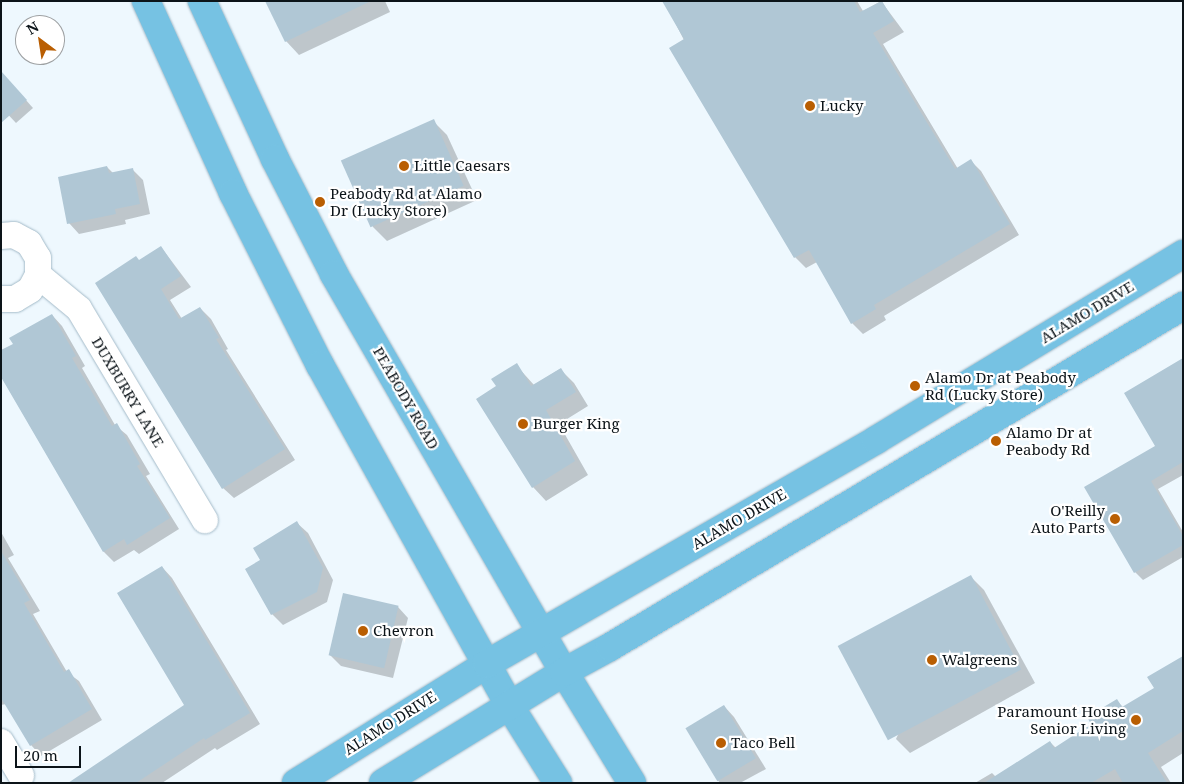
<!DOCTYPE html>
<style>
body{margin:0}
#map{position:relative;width:1184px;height:784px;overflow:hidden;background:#eef8fe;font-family:"Noto Serif",serif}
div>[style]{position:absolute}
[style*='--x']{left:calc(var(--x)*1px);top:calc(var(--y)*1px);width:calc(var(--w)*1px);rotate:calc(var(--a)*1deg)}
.shadow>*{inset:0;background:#0003}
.building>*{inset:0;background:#b0c7d5;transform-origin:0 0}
.roads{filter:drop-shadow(0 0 1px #a4bbc9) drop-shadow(0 0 1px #a4bbc9)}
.minor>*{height:26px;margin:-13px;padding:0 13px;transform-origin:13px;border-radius:13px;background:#fff}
.major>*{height:28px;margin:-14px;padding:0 14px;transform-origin:14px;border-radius:14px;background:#76c2e3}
.dots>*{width:14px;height:14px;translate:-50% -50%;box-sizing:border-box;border:2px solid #fff;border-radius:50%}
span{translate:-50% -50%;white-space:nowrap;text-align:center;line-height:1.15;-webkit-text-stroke:4.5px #fff;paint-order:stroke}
.poi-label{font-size:15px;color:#0c1419}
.left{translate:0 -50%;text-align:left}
.right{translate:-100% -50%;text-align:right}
.street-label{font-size:15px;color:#0c1419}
.frame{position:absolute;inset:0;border:2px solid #0c1419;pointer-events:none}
.north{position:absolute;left:15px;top:15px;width:50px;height:50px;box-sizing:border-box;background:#fff;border:1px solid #9ea1a3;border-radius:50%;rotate:329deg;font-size:14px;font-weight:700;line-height:20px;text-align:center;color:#0c1419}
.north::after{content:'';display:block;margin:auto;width:18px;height:22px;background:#b95e02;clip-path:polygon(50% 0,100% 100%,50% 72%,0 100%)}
.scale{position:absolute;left:15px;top:746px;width:66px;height:22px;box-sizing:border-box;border:2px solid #0c1419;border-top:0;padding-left:6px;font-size:15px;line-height:18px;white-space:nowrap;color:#0c1419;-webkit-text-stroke:4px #fff;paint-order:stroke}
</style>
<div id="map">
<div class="shadow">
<div style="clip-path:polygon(266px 1px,385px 1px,390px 12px,299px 55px,286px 41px)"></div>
<div style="clip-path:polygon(664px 1px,857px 1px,863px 11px,881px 1px,904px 32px,883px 44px,958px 169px,971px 161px,981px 171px,1019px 235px,884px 316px,886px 320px,863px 334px,852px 323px,817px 262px,806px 268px,795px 257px)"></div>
<div style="clip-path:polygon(1px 72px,33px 108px,16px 123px,1px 107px)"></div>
<div style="clip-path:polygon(433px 121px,447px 135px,477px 200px,387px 241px,373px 227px,343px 164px)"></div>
<div style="clip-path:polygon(107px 167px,113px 173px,132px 169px,143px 180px,150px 214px,125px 220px,126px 224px,79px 234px,69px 223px)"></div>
<div style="clip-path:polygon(161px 247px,191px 287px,170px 300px,182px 319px,200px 308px,211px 319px,228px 349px,226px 350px,295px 460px,234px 498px,223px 488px,140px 261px)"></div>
<div style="clip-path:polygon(52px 315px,62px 326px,85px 366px,82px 368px,115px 425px,127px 435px,150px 474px,146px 476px,179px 529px,139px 554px,134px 550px,114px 562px,104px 552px,1px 376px,14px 344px)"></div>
<div style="clip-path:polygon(516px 365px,534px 385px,560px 369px,574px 383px,588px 406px,559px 424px,588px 475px,546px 501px,533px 487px)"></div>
<div style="clip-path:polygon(1183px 367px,1183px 475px,1158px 489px,1183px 532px,1183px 557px,1143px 580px,1135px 572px,1157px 446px)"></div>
<div style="clip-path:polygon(297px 523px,308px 533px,333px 580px,327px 602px,283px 625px,272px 614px,262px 561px)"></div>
<div style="clip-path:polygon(1px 532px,14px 555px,8px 558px,40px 611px,33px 614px,67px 672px,79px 681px,102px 720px,41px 756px,31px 745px,6px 704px,1px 705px)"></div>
<div style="clip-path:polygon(162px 567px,172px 578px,260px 724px,217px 750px,215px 748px,162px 783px,78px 783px,186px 705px)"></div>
<div style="clip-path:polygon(970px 576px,984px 590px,1035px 683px,910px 753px,896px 739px)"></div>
<div style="clip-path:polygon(398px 607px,408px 618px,393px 678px,341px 666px,330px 655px)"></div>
<div style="clip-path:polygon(1183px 658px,1183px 753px,1161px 767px,1171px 783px,975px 783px,992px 773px,996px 777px,1050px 742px,1056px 748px,1092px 724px,1117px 701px,1124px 708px,1155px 688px)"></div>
<div style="clip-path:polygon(724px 706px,734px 717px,766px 769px,740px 783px,720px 783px,717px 779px)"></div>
</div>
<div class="building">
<div style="clip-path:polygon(265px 1px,371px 1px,285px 42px)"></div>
<div style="clip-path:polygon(662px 1px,854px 1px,860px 12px,882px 1px,894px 21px,873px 33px,955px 169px,971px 159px,1010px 224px,874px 305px,876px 309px,851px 324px,809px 250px,794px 258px,669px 48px,684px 39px)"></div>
<div style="clip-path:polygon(1px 71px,27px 100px,1px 123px)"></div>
<div style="left:434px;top:119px;width:73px;height:102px;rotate:66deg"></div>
<div style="clip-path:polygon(107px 166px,109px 173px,133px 168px,140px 204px,115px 209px,116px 214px,67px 224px,58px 177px)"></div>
<div style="clip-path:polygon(161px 246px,181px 276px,161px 289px,179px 319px,200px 307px,219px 338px,216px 339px,285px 449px,222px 489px,95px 283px,136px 256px,139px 260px)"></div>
<div style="clip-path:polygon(52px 314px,76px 356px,72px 358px,112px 426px,117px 423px,140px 464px,137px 466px,170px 518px,127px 545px,124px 539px,103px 552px,1px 377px,1px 350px,13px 344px,9px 338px)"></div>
<div style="clip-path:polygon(1183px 358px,1183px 462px,1151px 481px,1183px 536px,1183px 545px,1134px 573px,1084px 487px,1155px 446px,1124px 393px)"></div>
<div style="clip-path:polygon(517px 363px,531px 386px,561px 368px,576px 392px,546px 410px,575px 461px,532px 488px,476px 399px,496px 386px,491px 379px)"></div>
<div style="clip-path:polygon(297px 521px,323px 568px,317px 592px,271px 615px,245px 569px,260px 560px,253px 548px)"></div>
<div style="clip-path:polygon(1px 551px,30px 600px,24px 603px,64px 672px,69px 669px,92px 709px,30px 746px,1px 698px)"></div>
<div style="clip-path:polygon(162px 566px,250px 713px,205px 740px,204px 738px,136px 783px,68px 783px,184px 705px,117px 593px)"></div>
<div style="left:971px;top:575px;width:107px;height:151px;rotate:62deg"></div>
<div style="left:343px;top:593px;width:57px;height:64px;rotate:13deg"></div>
<div style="clip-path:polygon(1183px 656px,1183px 731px,1148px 753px,1167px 783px,1123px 783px,1115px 769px,1091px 783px,984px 783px,1050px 741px,1054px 748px,1091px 724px,1087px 717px,1117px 699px,1122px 707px,1154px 688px,1147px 677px)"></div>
<div style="left:724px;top:705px;width:62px;height:45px;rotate:59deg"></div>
</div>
<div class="roads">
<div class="minor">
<div style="--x:1;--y:236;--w:13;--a:-4"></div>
<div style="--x:14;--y:235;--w:17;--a:28"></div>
<div style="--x:29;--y:243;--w:17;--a:59"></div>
<div style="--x:38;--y:258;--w:17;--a:90"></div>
<div style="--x:38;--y:275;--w:17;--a:118"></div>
<div style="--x:30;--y:290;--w:17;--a:149"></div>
<div style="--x:15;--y:299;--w:14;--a:180"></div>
<div style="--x:38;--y:275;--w:53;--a:39.7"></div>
<div style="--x:79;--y:309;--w:246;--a:59.2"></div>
<div style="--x:1;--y:742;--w:39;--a:59"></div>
</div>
<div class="major">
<div style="--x:146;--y:1;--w:211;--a:65.6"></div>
<div style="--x:233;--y:193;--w:193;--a:63.2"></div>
<div style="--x:320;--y:365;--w:389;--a:60.9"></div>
<div style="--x:509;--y:705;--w:92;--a:57.9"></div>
<div style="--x:202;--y:1;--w:174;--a:65.2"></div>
<div style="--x:275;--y:159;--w:129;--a:62.8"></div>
<div style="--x:334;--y:274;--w:460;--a:60"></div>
<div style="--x:564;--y:672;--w:130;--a:58.5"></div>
<div style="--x:296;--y:783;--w:225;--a:-31.9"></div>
<div style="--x:487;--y:664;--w:449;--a:-29.9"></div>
<div style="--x:876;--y:440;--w:359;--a:-31.2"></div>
<div style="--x:383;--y:783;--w:212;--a:-31.5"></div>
<div style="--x:564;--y:672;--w:52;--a:-28.5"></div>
<div style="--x:610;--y:647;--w:667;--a:-30.76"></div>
</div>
</div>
<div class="dots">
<div style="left:810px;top:106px;background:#b95e02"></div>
<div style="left:404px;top:166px;background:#b95e02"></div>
<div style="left:320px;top:202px;background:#b95e02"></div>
<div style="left:915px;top:386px;background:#b95e02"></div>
<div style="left:523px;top:424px;background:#b95e02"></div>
<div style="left:996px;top:441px;background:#b95e02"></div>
<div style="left:1115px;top:519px;background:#b95e02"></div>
<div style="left:363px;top:631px;background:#b95e02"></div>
<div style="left:932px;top:660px;background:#b95e02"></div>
<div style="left:1136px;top:720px;background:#b95e02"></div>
<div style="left:721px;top:743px;background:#b95e02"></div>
</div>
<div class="poi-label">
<span class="left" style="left:820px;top:106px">Lucky</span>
<span class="left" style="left:414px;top:166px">Little Caesars</span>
<span class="left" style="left:330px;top:202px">Peabody Rd at Alamo<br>Dr (Lucky Store)</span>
<span class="left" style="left:925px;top:386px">Alamo Dr at Peabody<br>Rd (Lucky Store)</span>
<span class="left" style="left:533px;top:424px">Burger King</span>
<span class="left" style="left:1006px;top:441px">Alamo Dr at<br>Peabody Rd</span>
<span class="right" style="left:1105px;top:519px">O'Reilly<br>Auto Parts</span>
<span class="left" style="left:373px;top:631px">Chevron</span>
<span class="left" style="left:942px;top:660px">Walgreens</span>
<span class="right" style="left:1126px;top:720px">Paramount House<br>Senior Living</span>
<span class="left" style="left:731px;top:743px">Taco Bell</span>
</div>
<div class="street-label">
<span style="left:1087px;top:312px;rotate:-31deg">ALAMO DRIVE</span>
<span style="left:128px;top:392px;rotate:59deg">DUXBURRY LANE</span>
<span style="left:406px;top:398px;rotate:60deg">PEABODY ROAD</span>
<span style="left:739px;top:519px;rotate:-30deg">ALAMO DRIVE</span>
<span style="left:390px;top:723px;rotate:-32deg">ALAMO DRIVE</span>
</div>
<div class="frame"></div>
<div class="north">N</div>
<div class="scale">20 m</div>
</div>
